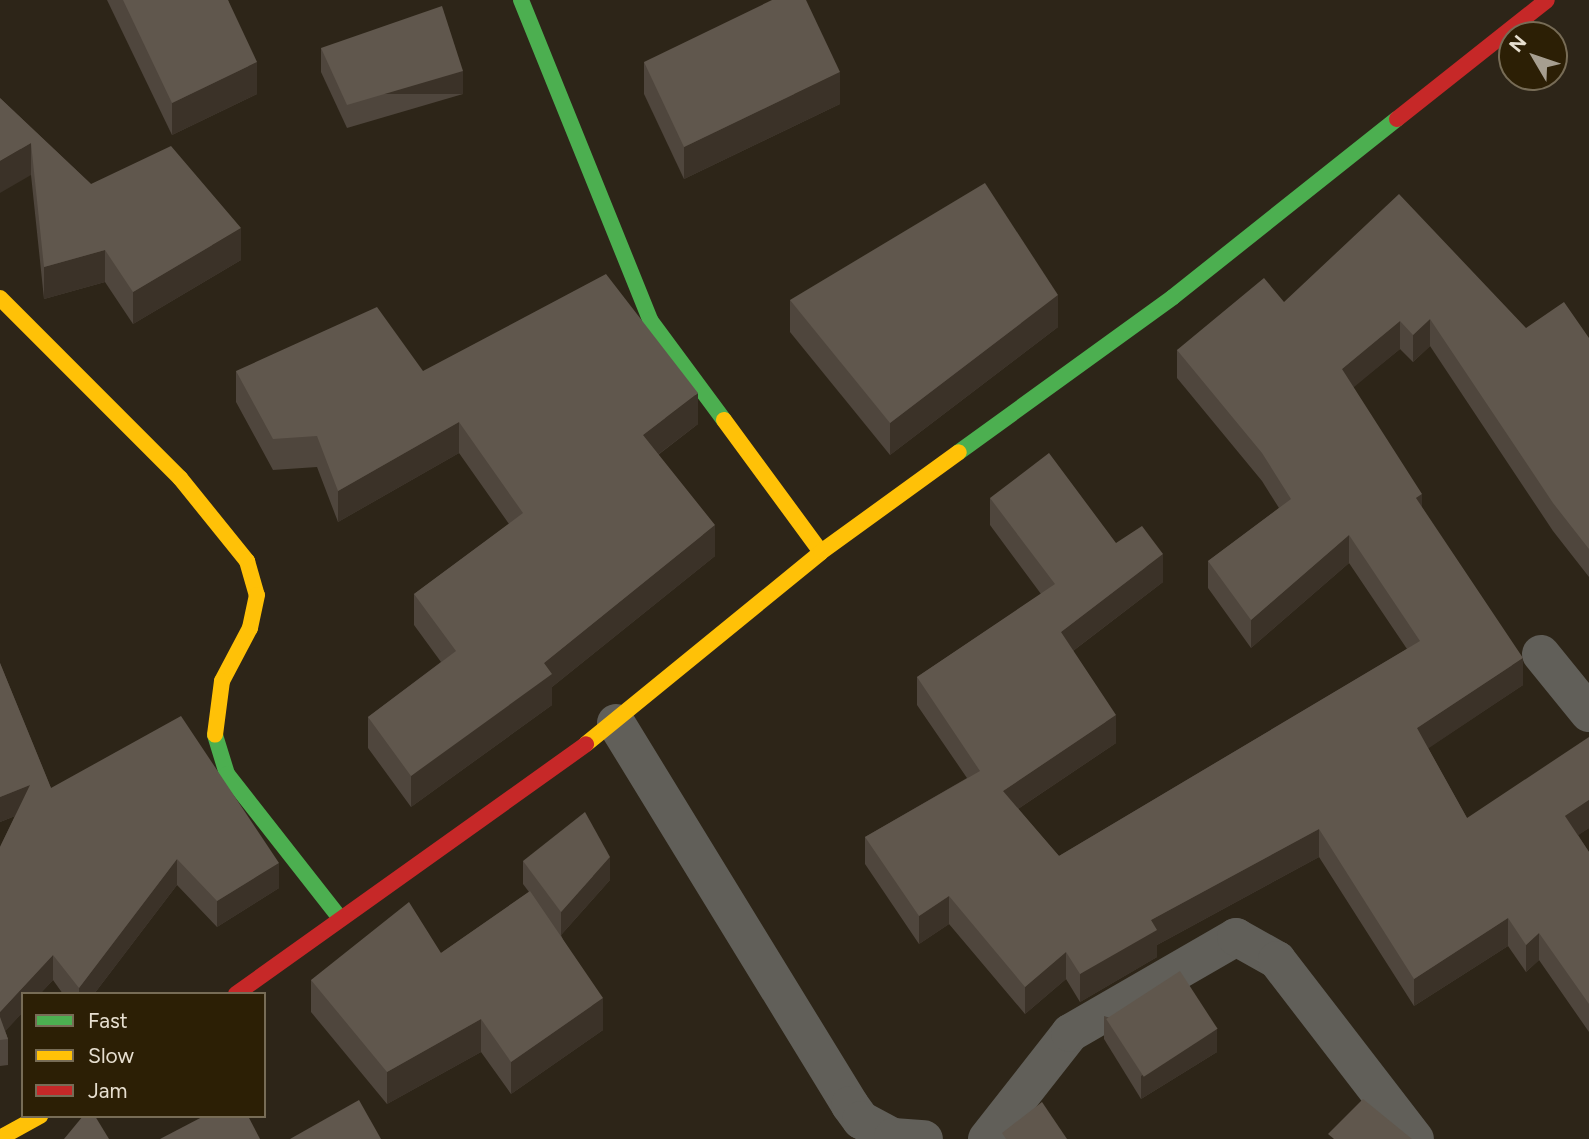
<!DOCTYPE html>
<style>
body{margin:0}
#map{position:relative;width:1589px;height:1139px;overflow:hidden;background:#2d2518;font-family:Figtree,sans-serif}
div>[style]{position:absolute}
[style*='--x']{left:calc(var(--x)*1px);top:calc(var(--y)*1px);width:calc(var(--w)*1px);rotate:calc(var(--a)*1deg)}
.street>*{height:38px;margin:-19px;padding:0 19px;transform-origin:19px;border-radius:19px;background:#615f59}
.fast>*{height:16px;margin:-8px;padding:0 8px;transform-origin:8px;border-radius:8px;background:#4caf50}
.slow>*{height:16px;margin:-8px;padding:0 8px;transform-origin:8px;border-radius:8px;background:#ffc107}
.jam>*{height:16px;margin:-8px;padding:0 8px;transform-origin:8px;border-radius:8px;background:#c62828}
.wall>*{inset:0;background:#4f463d}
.shaded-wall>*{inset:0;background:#3b3228;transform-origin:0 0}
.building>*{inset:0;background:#60574d;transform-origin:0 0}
span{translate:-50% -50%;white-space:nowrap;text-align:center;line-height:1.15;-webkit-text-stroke:7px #2c1f05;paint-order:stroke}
.legend{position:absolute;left:21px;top:992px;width:245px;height:126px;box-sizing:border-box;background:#2c1f05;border:2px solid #776c56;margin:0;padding:9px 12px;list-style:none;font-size:21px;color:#e7dfd0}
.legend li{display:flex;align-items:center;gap:14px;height:35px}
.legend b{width:35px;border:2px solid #776c56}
.north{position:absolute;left:1498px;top:21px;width:70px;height:70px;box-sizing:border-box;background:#2c1f05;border:2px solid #776c56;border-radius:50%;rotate:309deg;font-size:19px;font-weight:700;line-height:28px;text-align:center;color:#e7dfd0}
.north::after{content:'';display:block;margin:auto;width:24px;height:32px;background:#a69e90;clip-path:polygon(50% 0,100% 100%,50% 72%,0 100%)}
</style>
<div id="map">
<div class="street">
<div style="--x:1541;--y:654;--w:76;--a:50.9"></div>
<div style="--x:616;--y:723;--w:448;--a:58.5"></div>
<div style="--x:850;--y:1105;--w:19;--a:54"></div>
<div style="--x:861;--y:1120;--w:36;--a:28"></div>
<div style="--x:893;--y:1137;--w:31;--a:4"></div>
<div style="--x:987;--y:1139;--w:135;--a:-51.9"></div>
<div style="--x:1070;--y:1033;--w:192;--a:-30"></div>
<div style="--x:1236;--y:937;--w:47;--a:29.3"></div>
<div style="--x:1277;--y:960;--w:226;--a:52.4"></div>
</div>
<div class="fast">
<div style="--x:521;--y:0;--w:345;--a:68"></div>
<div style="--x:650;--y:320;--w:124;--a:53.5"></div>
<div style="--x:959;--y:452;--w:264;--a:-35.9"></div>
<div style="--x:1173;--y:297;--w:286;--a:-38.5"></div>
<div style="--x:215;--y:735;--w:41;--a:72.9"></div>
<div style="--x:227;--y:774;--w:182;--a:51.9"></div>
</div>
<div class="slow">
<div style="--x:0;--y:298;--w:255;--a:45"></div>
<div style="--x:180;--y:478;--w:107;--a:51.1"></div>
<div style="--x:247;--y:561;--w:35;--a:74"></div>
<div style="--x:257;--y:595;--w:34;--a:102"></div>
<div style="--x:250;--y:628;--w:60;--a:117.8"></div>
<div style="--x:222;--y:681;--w:54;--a:97.4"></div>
<div style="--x:724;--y:420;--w:164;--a:53.7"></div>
<div style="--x:586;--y:744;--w:303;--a:-39.2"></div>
<div style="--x:821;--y:552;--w:170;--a:-35.9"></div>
<div style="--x:0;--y:1138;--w:46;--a:-28.8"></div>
</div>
<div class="jam">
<div style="--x:1397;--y:119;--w:191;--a:-38.4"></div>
<div style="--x:236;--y:994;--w:430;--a:-35.5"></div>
</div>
<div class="wall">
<div style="clip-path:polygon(107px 0,228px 0,257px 94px,172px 135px)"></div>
<div style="clip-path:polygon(321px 48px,463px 94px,347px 128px,321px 72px)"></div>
<div style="clip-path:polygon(644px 62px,840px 104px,684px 179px,644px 94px)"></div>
<div style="clip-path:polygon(0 98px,91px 184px,241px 260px,133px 324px,105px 282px,44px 299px,31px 175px)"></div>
<div style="clip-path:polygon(790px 300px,1058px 327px,890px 455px,790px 332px)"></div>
<div style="clip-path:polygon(1284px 302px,1526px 328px,1589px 338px,1589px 577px,1553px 531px,1430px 346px,1413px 362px,1400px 349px,1353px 387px,1523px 685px,1428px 748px,1467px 818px,1589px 828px,1578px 835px,1589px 852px,1589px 1032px,1539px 960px,1526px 972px,1508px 946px,1414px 1006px,1319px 857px,1157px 945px,1157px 957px,1080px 1002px,1066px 979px,1025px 1014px,949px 924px,919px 944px,865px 864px,865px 837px,967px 778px,917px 705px,917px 677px,1041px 594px,990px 525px,990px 498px,1116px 543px,1163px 582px,1073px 651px,1116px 743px,1018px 809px,1059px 856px,1407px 649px,1349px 563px,1251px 648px,1208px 588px,1208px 561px,1279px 508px,1262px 481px,1177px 378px,1177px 350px)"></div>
<div style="clip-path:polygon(236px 371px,423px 371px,698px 424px,658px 455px,715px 556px,552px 687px,552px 705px,411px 807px,368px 748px,368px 717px,441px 662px,414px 625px,414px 594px,509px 524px,459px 453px,338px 522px,317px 467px,273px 470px,236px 402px)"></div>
<div style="clip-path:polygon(0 663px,51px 788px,279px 888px,217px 927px,177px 885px,94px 994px,63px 994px,53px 980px,5px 1031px,8px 1039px,8px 1065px,0 1066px,0 847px,15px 816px,0 822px)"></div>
<div style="clip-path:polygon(523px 861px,610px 880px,561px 935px,603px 1030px,511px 1094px,481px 1052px,387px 1104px,311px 1012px,311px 980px,441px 953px,529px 892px,523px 884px)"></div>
<div style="clip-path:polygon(1104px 1016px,1217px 1052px,1141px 1099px,1104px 1039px)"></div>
</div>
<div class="shaded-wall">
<div style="clip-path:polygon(257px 62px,257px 94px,172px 135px,172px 103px)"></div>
<div style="left:463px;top:71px;width:23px;height:121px;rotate:90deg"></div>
<div style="clip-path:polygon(840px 72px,840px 104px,684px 179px,684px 147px)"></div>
<div style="clip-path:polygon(31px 143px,31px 175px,0 193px,0 161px)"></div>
<div style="clip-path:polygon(241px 228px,241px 260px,133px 324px,133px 292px)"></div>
<div style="clip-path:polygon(105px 250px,105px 282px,44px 299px,44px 267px)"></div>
<div style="clip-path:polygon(1058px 295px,1058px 327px,890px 455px,890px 423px)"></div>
<div style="clip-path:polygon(1430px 319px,1430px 346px,1413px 362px,1413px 335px)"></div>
<div style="clip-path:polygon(1400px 321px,1400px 349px,1342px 397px,1342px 369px)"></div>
<div style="clip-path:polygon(698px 393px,698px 424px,643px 466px,643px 435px)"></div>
<div style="clip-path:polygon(459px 422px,459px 453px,338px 522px,338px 491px)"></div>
<div style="clip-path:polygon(1422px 494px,1422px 522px,1416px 498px)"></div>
<div style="clip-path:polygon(715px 525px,715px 556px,552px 687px,552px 705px,411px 807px,411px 776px,544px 663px)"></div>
<div style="clip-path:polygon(1349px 535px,1349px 563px,1251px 648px,1251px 620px)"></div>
<div style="clip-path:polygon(1163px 554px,1163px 582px,1061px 660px,1061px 632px)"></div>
<div style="clip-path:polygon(1523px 658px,1523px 685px,1417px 756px,1417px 728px)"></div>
<div style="clip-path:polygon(1116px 715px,1116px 743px,1003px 819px,1003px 791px)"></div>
<div style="clip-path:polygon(30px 785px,30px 810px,0 822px,0 797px)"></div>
<div style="clip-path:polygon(1589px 800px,1589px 828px,1565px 844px,1565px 816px)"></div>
<div style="clip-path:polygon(1319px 829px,1319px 857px,1157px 945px,1157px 957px,1080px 1002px,1080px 974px,1151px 920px)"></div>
<div style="clip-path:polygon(610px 857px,610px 880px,561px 935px,561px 912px)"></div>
<div style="clip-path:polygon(177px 859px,177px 885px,94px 994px,79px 994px,79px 988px)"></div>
<div style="clip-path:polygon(279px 863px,279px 888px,217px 927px,217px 901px)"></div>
<div style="clip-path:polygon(949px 896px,949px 924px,919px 944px,919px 916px)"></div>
<div style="clip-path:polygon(1508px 918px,1508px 946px,1414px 1006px,1414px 979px)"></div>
<div style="clip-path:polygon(1539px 933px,1539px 960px,1526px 972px,1526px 945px)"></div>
<div style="clip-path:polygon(1066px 952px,1066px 979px,1025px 1014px,1025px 987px)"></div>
<div style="clip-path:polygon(53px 955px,53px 980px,40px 994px,23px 994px,23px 1012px,0 1037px,0 1012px)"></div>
<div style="clip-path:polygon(603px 998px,603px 1030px,511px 1094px,511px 1062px)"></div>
<div style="clip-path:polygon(481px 1019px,481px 1052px,387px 1104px,387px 1072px)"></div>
<div style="clip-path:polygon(1217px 1029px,1217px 1052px,1141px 1099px,1141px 1076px)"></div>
</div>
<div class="building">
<div style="clip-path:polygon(123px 0,228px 0,257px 62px,172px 103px)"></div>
<div style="clip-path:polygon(772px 0,806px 0,840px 72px,684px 147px,644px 62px)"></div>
<div style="clip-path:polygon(442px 6px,463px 71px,347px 105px,321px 48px)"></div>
<div style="clip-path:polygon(0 98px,91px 184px,171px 146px,241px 228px,133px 292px,105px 250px,44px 267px,31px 143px,0 161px)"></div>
<div style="clip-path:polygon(985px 183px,1058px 295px,890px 423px,790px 300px)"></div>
<div style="clip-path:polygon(1399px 194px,1526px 328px,1564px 302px,1589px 338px,1589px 549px,1553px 503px,1430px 319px,1413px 335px,1400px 321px,1342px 369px,1422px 494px,1416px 498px,1523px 658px,1417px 728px,1467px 818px,1589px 737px,1589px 800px,1565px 816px,1589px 852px,1589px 1004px,1539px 933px,1526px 945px,1508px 918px,1414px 979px,1319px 829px,1151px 920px,1157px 930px,1080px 974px,1066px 952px,1025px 987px,949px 896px,919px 916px,865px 837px,980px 771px,917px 677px,1055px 584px,990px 498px,1049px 453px,1116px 543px,1142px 526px,1163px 554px,1061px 632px,1116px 715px,1003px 791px,1059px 856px,1420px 641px,1349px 535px,1251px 620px,1208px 561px,1291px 499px,1262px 453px,1177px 350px,1264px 278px,1284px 302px)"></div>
<div style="clip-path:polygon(606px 274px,698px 393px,643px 435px,715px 525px,544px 663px,552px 674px,411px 776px,368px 717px,456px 651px,414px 594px,523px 513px,459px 422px,338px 491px,317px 436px,273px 439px,236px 371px,377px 307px,423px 371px)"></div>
<div style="clip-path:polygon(0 663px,51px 788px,181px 716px,279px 863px,217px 901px,177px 859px,79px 988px,53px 955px,0 1012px,0 847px,30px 785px,0 797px)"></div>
<div style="clip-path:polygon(585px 812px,610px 857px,561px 912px,523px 861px)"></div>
<div style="clip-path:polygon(530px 891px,603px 998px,511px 1062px,481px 1019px,387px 1072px,311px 980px,409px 902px,441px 953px)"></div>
<div style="left:1180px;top:971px;width:69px;height:88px;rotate:57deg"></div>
<div style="clip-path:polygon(0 1017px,8px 1039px,0 1040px)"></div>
<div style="clip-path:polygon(1363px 1099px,1412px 1139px,1334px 1139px,1328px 1134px)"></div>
<div style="clip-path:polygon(359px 1100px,381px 1139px,290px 1139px)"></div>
<div style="clip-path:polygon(1042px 1102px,1067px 1139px,1006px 1139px,1002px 1133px)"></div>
<div style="clip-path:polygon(83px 1116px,95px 1116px,109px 1139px,64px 1139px)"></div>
<div style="clip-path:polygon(204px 1116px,248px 1116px,260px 1139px,160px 1139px)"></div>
</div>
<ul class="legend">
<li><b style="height:9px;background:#4caf50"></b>Fast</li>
<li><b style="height:9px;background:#ffc107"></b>Slow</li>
<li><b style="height:9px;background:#c62828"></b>Jam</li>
</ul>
<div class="north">N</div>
</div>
